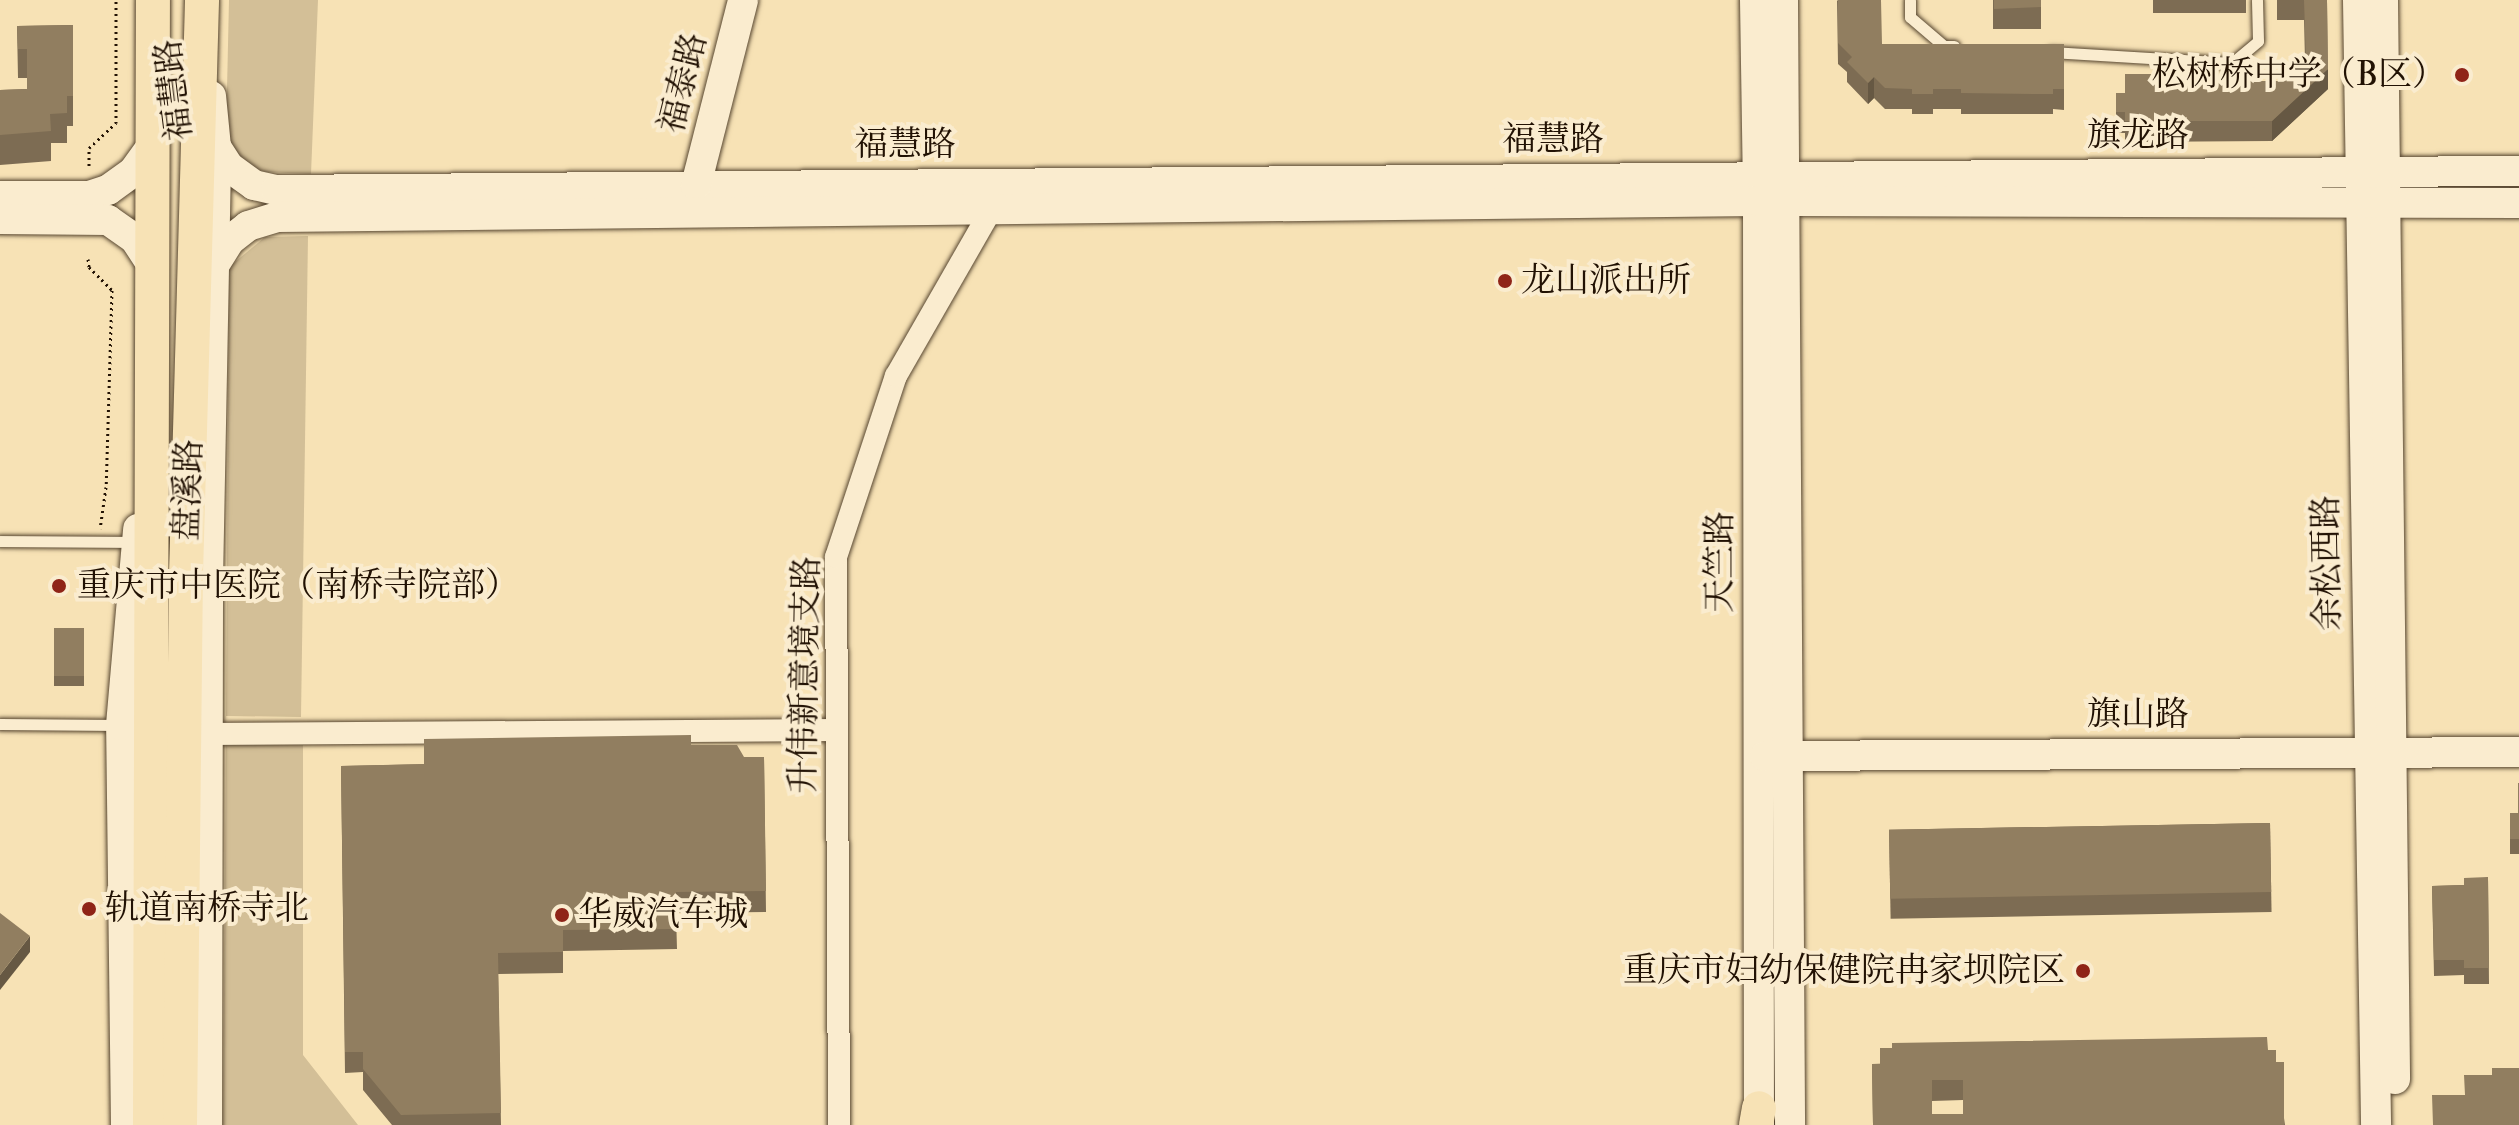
<!DOCTYPE html>
<meta charset="utf-8">
<style>
body{margin:0}
#map{position:relative;width:2519px;height:1125px;overflow:hidden;background:#f7e2b5;font-family:"IM FELL Double Pica","Noto Serif SC",serif}
div>[style]{position:absolute}
[style*='--x']{left:calc(var(--x)*1px);top:calc(var(--y)*1px);width:calc(var(--w)*1px);rotate:calc(var(--a)*1deg)}
.green>*{inset:0;background:#d3bf97}
.path>*{height:3px;margin-top:-1.5px;transform-origin:0;background:repeating-linear-gradient(90deg,#221204 0 2px,transparent 0 6px)}
.roads{filter:drop-shadow(0 0 2px #574630) drop-shadow(0 0 2px #574630)}
.lane>*{height:11px;margin:-5.5px;padding:0 5.5px;transform-origin:5.5px;border-radius:5.5px;background:#faeccf}
.street>*{height:22px;margin:-11px;padding:0 11px;transform-origin:11px;border-radius:11px;background:#faeccf}
.secondary>*{height:30px;margin:-15px;padding:0 15px;transform-origin:15px;border-radius:15px;background:#faeccf}
.primary>*{height:34px;margin:-17px;padding:0 17px;transform-origin:17px;border-radius:17px;background:#f7e2b5}
.wall>*{inset:0;background:#7d6c53;transform-origin:0 0}
.shaded-wall>*{inset:0;background:#665843}
.building>*{inset:0;background:#917e60;transform-origin:0 0}
.dots>*{width:22px;height:22px;translate:-50% -50%;box-sizing:border-box;border:4px solid #faeccf;border-radius:50%}
span{translate:-50% -50%;white-space:nowrap;text-align:center;line-height:1.15;-webkit-text-stroke:8px #faeccf;paint-order:stroke}
.poi-label{font-size:34px;color:#221204}
.right{translate:-100% -50%;text-align:right}
.left{translate:0 -50%;text-align:left}
.street-label{font-size:34px;color:#221204}
</style>
<div id="map">
<div class="green">
<div style="clip-path:polygon(229px 0,318px 0,311px 174px,266px 172px,246px 165px,233px 152px,226px 134px)"></div>
<div style="clip-path:polygon(308px 236px,301px 717px,226px 716px,229px 267px,265px 237px)"></div>
<div style="clip-path:polygon(226px 745px,303px 745px,303px 1055px,358px 1125px,223px 1125px)"></div>
</div>
<div class="path">
<div style="--x:89;--y:166;--w:18;--a:-90"></div>
<div style="--x:89;--y:148;--w:37;--a:-43"></div>
<div style="--x:116;--y:123;--w:123;--a:-90"></div>
<div style="--x:88;--y:259;--w:8;--a:83"></div>
<div style="--x:89;--y:267;--w:33;--a:45"></div>
<div style="--x:112;--y:290;--w:197;--a:91.7"></div>
<div style="--x:106;--y:487;--w:42;--a:98.1"></div>
</div>
<div class="roads">
<div class="lane">
<div style="--x:1910;--y:0;--w:17;--a:90"></div>
<div style="--x:1910;--y:17;--w:45;--a:40.5"></div>
<div style="--x:1944;--y:46;--w:10;--a:0"></div>
<div style="--x:2051;--y:52;--w:181;--a:3.5"></div>
<div style="--x:2232;--y:63;--w:34;--a:-40"></div>
<div style="--x:2258;--y:41;--w:41;--a:-91.4"></div>
<div style="--x:0;--y:541;--w:135;--a:0.4"></div>
<div style="--x:0;--y:724;--w:119;--a:0.5"></div>
</div>
<div class="street">
<div style="--x:207;--y:734;--w:630;--a:-0.36"></div>
<div style="--x:839;--y:1125;--w:568;--a:-90.3"></div>
<div style="--x:836;--y:557;--w:191;--a:-71.7"></div>
<div style="--x:896;--y:376;--w:189;--a:-60.2"></div>
</div>
<div class="secondary">
<div style="--x:1755;--y:0;--w:201;--a:89.1"></div>
<div style="--x:1758;--y:201;--w:924;--a:89.94"></div>
<div style="--x:1783;--y:0;--w:1125;--a:89.64"></div>
<div style="--x:2358;--y:0;--w:1125;--a:89.08"></div>
<div style="--x:2383;--y:0;--w:1079;--a:89.36"></div>
<div style="--x:211;--y:96;--w:51;--a:84.4"></div>
<div style="--x:216;--y:147;--w:24;--a:57"></div>
<div style="--x:229;--y:167;--w:31;--a:36"></div>
<div style="--x:254;--y:185;--w:23;--a:13"></div>
<div style="--x:276;--y:190;--w:2243;--a:-0.49"></div>
<div style="--x:696;--y:185;--w:191;--a:-75.7"></div>
<div style="--x:0;--y:196;--w:89;--a:0"></div>
<div style="--x:89;--y:196;--w:20;--a:-18"></div>
<div style="--x:108;--y:190;--w:31;--a:-36"></div>
<div style="--x:133;--y:172;--w:32;--a:-54"></div>
<div style="--x:0;--y:219;--w:108;--a:0.5"></div>
<div style="--x:108;--y:220;--w:33;--a:35"></div>
<div style="--x:135;--y:239;--w:27;--a:57"></div>
<div style="--x:213;--y:267;--w:31;--a:-58"></div>
<div style="--x:229;--y:241;--w:24;--a:-38"></div>
<div style="--x:248;--y:226;--w:31;--a:-17"></div>
<div style="--x:278;--y:217;--w:1480;--a:-0.62"></div>
<div style="--x:1758;--y:201;--w:761;--a:0.15"></div>
<div style="--x:1765;--y:756;--w:754;--a:-0.3"></div>
<div style="--x:126;--y:1125;--w:400;--a:-90.7"></div>
<div style="--x:121;--y:725;--w:197;--a:-85"></div>
<div style="--x:207;--y:1125;--w:545;--a:-89.89"></div>
<div style="--x:208;--y:580;--w:433;--a:-88.9"></div>
</div>
<div class="primary">
<div style="--x:150;--y:1125;--w:1125;--a:-89.85"></div>
<div style="--x:180;--y:1125;--w:551;--a:-89.38"></div>
<div style="--x:186;--y:574;--w:574;--a:-88.4"></div>
<div style="--x:1756;--y:1125;--w:17;--a:-80"></div>
</div>
</div>
<div class="wall">
<div style="clip-path:polygon(1837px 0,1882px 44px,2064px 44px,2064px 110px,2053px 109px,2053px 114px,1961px 114px,1961px 109px,1933px 109px,1933px 114px,1912px 114px,1912px 109px,1885px 109px,1874px 98px,1868px 104px,1847px 82px,1847px 72px,1838px 64px)"></div>
<div style="left:1993px;top:0;width:48px;height:29px"></div>
<div style="left:2153px;top:0;width:93px;height:13px"></div>
<div style="clip-path:polygon(2277px 0,2327px 0,2328px 89px,2272px 141px,2125px 142px,2125px 133px,2116px 133px,2116px 93px,2125px 93px,2209px 81px,2284px 81px,2305px 61px,2304px 20px,2277px 20px)"></div>
<div style="clip-path:polygon(73px 25px,73px 126px,67px 126px,67px 143px,51px 143px,51px 161px,0 165px,0 90px,27px 89px,27px 78px,18px 78px,17px 26px)"></div>
<div style="left:54px;top:628px;width:30px;height:58px"></div>
<div style="clip-path:polygon(764px 757px,766px 912px,676px 913px,677px 949px,563px 951px,563px 973px,498px 974px,501px 1125px,392px 1125px,363px 1090px,363px 1072px,345px 1073px,341px 766px)"></div>
<div style="clip-path:polygon(2519px 783px,2519px 854px,2510px 854px,2510px 813px,2518px 813px)"></div>
<div style="left:2270px;top:823px;width:89px;height:381px;rotate:89deg"></div>
<div style="clip-path:polygon(2488px 877px,2489px 984px,2464px 984px,2464px 975px,2434px 976px,2432px 886px,2464px 885px)"></div>
<div style="clip-path:polygon(evenodd,2268px 1050px,2276px 1062px,2285px 1125px,1873px 1125px,1872px 1064px,2268px 1050px,1963px 1100px,1963px 1114px,1932px 1114px,1932px 1101px,1963px 1100px)"></div>
</div>
<div class="shaded-wall">
<div style="clip-path:polygon(2328px 69px,2328px 89px,2272px 141px,2272px 121px)"></div>
<div style="clip-path:polygon(1874px 77px,1874px 98px,1868px 104px,1868px 83px)"></div>
<div style="clip-path:polygon(30px 936px,30px 952px,0 990px,0 975px)"></div>
</div>
<div class="building">
<div style="clip-path:polygon(1838px 0,1881px 0,1882px 44px,2064px 44px,2064px 89px,2053px 89px,2053px 94px,2033px 94px,1961px 93px,1961px 89px,1933px 89px,1933px 94px,1912px 94px,1912px 89px,1885px 88px,1874px 77px,1868px 83px,1847px 62px,1852px 57px,1838px 43px)"></div>
<div style="clip-path:polygon(1994px 0,2041px 0,2041px 7px,1994px 9px)"></div>
<div style="clip-path:polygon(2304px 0,2327px 0,2328px 69px,2272px 121px,2125px 121px,2125px 112px,2116px 112px,2116px 93px,2125px 93px,2125px 74px,2209px 74px,2209px 81px,2284px 81px,2306px 61px)"></div>
<div style="clip-path:polygon(73px 25px,73px 96px,67px 96px,67px 113px,50px 114px,51px 131px,0 135px,0 90px,27px 89px,27px 49px,18px 49px,17px 26px)"></div>
<div style="left:54px;top:628px;width:30px;height:48px"></div>
<div style="clip-path:polygon(691px 735px,691px 745px,737px 745px,744px 757px,764px 757px,766px 891px,676px 892px,677px 929px,563px 930px,563px 952px,498px 953px,501px 1113px,401px 1115px,363px 1069px,363px 1052px,345px 1052px,341px 766px,424px 764px,424px 739px)"></div>
<div style="clip-path:polygon(2518px 783px,2519px 783px,2519px 839px,2510px 839px,2510px 813px,2518px 813px)"></div>
<div style="left:2270px;top:823px;width:69px;height:381px;rotate:89deg"></div>
<div style="clip-path:polygon(2488px 877px,2489px 968px,2464px 968px,2464px 960px,2434px 960px,2432px 886px,2464px 885px,2464px 878px)"></div>
<div style="clip-path:polygon(0 913px,30px 936px,0 975px)"></div>
<div style="clip-path:polygon(evenodd,2267px 1037px,2268px 1050px,2276px 1050px,2276px 1062px,2284px 1062px,2284px 1125px,1873px 1125px,1872px 1064px,1880px 1064px,1880px 1048px,1892px 1048px,1892px 1043px,2267px 1037px,1932px 1080px,1963px 1080px,1963px 1114px,1932px 1114px,1932px 1080px)"></div>
<div style="clip-path:polygon(2492px 1068px,2519px 1068px,2519px 1125px,2433px 1125px,2432px 1095px,2465px 1095px,2464px 1075px,2492px 1075px)"></div>
</div>
<div class="dots">
<div style="left:2462px;top:75px;background:#8f2418"></div>
<div style="left:1505px;top:281px;background:#8f2418"></div>
<div style="left:59px;top:586px;background:#8f2418"></div>
<div style="left:89px;top:909px;background:#8f2418"></div>
<div style="left:562px;top:915px;background:#8f2418"></div>
<div style="left:2083px;top:971px;background:#8f2418"></div>
</div>
<div class="poi-label">
<span class="right" style="left:2446px;top:75px">松树桥中学（B区）</span>
<span class="left" style="left:1521px;top:281px">龙山派出所</span>
<span class="left" style="left:77px;top:586px">重庆市中医院（南桥寺院部）</span>
<span class="left" style="left:105px;top:909px">轨道南桥寺北</span>
<span class="left" style="left:578px;top:915px">华威汽车城</span>
<span class="right" style="left:2065px;top:971px">重庆市妇幼保健院冉家坝院区</span>
</div>
<div class="street-label">
<span style="left:683px;top:83px;rotate:-76deg">福泰路</span>
<span style="left:174px;top:90px;rotate:-97deg">福慧路</span>
<span style="left:2138px;top:136px">旗龙路</span>
<span style="left:1553px;top:140px">福慧路</span>
<span style="left:905px;top:145px">福慧路</span>
<span style="left:188px;top:490px;rotate:-88deg">盘溪路</span>
<span style="left:1720px;top:562px;rotate:-90deg">天竺路</span>
<span style="left:2327px;top:563px;rotate:-91deg">余松西路</span>
<span style="left:805px;top:675px;rotate:-89deg">升伟新意境支路</span>
<span style="left:2138px;top:715px">旗山路</span>
</div>
</div>
